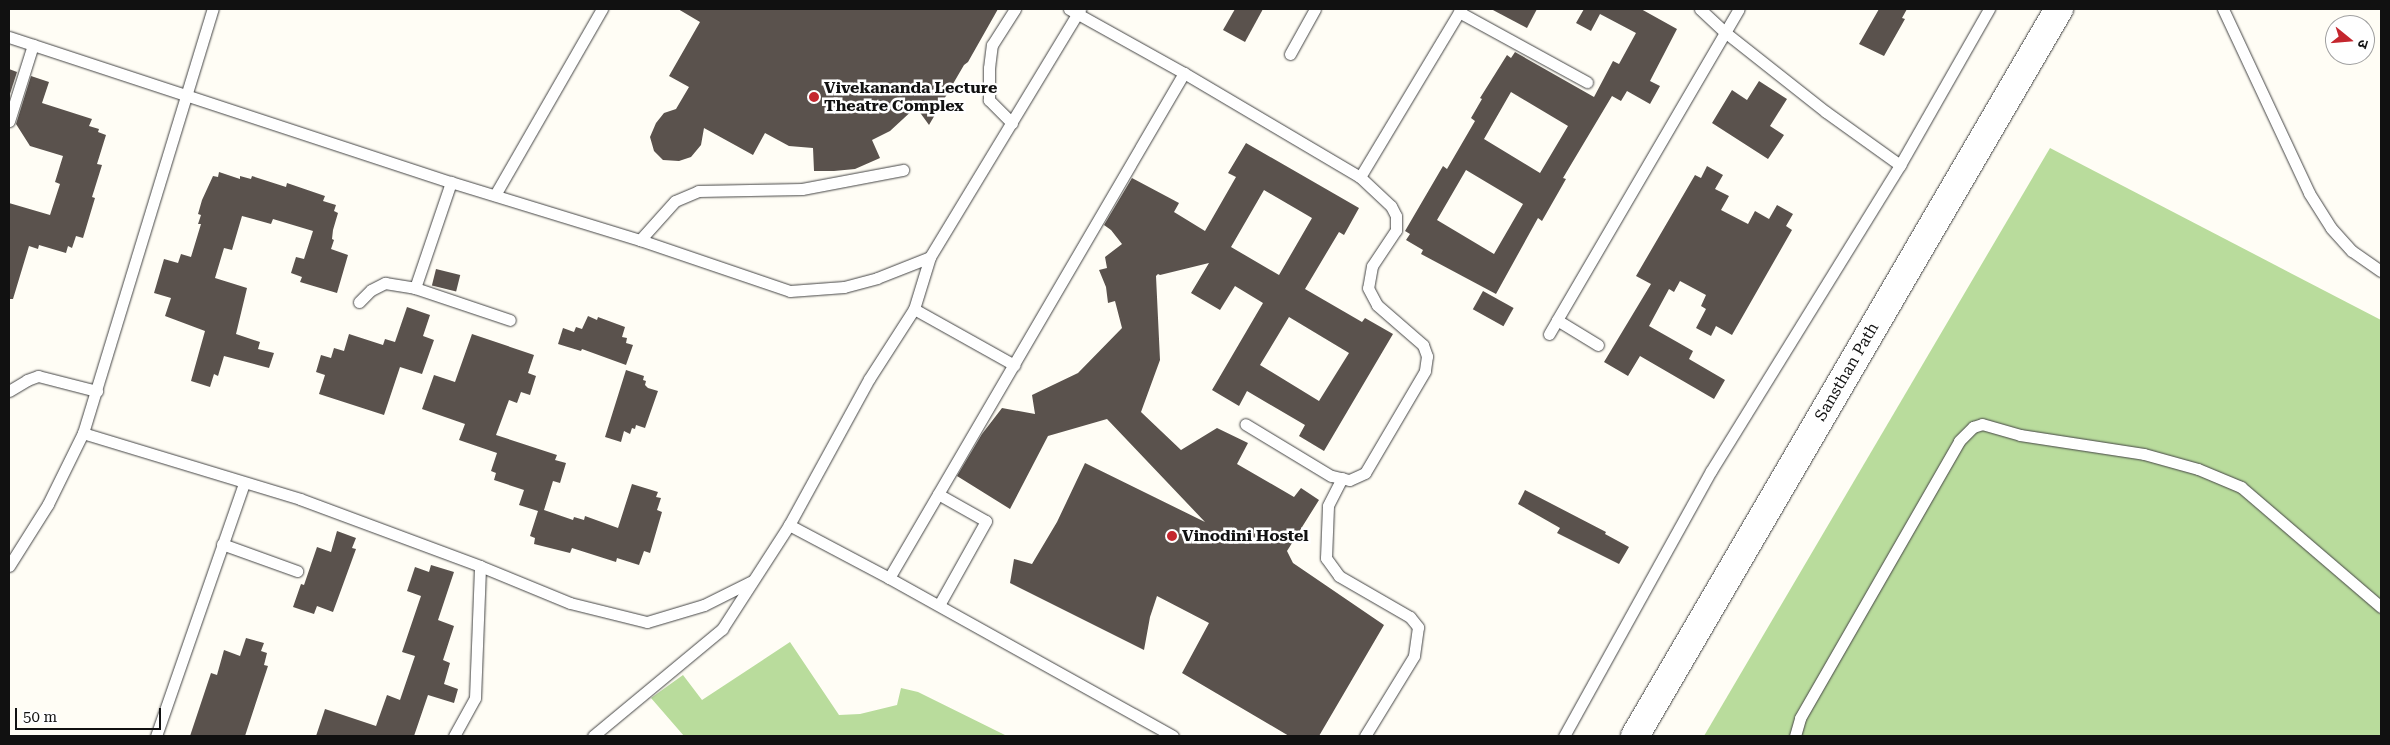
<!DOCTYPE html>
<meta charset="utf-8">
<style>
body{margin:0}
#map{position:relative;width:2390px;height:745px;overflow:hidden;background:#fffdf5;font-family:"Roboto Serif","Noto Sans Devanagari",serif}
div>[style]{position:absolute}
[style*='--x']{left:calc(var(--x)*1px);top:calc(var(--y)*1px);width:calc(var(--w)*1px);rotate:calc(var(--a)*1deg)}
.forest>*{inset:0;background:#b9dc9c}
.building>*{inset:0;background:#5a524d;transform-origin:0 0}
.roads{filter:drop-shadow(0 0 1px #444) drop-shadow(0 0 1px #444)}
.service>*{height:11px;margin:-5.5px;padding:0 5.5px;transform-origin:5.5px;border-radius:5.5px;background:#fff}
.tertiary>*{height:28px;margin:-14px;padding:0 14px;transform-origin:14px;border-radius:14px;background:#fff}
.dots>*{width:14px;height:14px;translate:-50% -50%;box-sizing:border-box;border:2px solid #fff;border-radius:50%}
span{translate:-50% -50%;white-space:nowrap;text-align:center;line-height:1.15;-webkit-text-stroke:5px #fff;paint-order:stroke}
.poi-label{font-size:16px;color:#111;font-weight:700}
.left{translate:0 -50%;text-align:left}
.street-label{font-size:16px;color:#111}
.frame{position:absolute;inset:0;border:10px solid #111;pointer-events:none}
.north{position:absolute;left:2325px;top:15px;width:50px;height:50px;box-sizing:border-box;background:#fff;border:1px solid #a0a0a0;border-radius:50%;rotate:107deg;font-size:14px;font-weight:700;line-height:20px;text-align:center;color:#111}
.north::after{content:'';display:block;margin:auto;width:18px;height:22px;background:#c4262e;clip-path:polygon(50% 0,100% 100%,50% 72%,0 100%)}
.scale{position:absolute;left:15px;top:708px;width:146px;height:22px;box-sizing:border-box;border:2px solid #111;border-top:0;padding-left:6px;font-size:15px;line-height:18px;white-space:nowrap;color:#111;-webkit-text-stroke:4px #fff;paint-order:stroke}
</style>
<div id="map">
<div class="forest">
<div style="clip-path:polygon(2050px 148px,2381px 320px,2381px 736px,1704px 736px)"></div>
<div style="clip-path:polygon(790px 642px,839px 715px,860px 714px,897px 705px,901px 688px,918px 692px,1007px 736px,684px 736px,651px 698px,683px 675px,702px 700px)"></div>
</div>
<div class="building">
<div style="clip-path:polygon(678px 9px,998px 9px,968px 62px,964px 65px,929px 125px,916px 107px,890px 131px,872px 140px,880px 158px,855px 169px,834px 171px,814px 171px,813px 148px,789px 146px,765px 133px,753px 155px,704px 128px,701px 145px,691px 157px,679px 161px,663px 160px,654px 151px,650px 137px,656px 123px,664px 113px,676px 109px,689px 87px,669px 76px,700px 22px)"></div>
<div style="clip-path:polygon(1235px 9px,1263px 9px,1245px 42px,1223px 30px)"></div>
<div style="clip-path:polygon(1491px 9px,1537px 9px,1527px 28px)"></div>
<div style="clip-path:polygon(evenodd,1584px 9px,1641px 9px,1677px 29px,1650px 81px,1660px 86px,1650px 104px,1627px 91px,1621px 101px,1612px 96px,1563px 178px,1566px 179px,1542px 221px,1538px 218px,1496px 294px,1421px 254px,1423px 250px,1406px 240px,1410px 234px,1405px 231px,1443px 166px,1447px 169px,1475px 121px,1471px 118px,1482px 99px,1480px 98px,1507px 55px,1511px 58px,1515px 52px,1594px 97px,1613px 61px,1619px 64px,1636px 33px,1600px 14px,1591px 31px,1576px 23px,1584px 9px,1511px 92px,1568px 126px,1540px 173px,1484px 139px,1511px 92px,1584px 9px,1466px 170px,1523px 204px,1494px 254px,1437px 220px,1466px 170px)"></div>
<div style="clip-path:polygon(1879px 9px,1907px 9px,1902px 18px,1905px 19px,1884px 56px,1859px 44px)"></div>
<div style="clip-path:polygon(9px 69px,17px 72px,9px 97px)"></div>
<div style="clip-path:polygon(31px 76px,49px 82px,42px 103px,92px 119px,89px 126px,99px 129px,98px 132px,106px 135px,97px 164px,102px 165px,92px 197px,95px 198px,83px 238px,76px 236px,72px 248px,68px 246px,66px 253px,39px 245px,38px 249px,29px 246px,13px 299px,9px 299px,9px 203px,50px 215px,60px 184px,55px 182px,63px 156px,30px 146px,16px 124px)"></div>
<div style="clip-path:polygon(1759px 81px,1787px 99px,1770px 126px,1784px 135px,1768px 159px,1712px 123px,1732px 90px,1747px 100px)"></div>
<div style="clip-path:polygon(evenodd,1246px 143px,1359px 208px,1344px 235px,1339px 232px,1305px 289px,1362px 322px,1365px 318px,1393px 334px,1324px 451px,1299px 436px,1305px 425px,1247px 391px,1239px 406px,1212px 390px,1263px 303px,1235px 286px,1220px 310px,1191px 293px,1209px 263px,1160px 275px,1158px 274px,1156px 276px,1160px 360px,1141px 412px,1181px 450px,1217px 428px,1248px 443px,1237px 464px,1294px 497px,1301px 488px,1319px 500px,1287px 551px,1293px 563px,1384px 625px,1319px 736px,1289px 736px,1182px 673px,1209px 623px,1157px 596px,1150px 617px,1144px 650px,1010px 583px,1014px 559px,1032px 564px,1057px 522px,1085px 463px,1205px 522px,1107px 419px,1048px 436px,1010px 509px,957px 476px,982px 434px,1002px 408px,1035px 414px,1032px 395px,1078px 373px,1122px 328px,1115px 301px,1108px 303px,1106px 287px,1099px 270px,1107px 268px,1105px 257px,1122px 244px,1111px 230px,1104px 225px,1132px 178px,1179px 203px,1174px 212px,1205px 231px,1236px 177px,1228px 173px,1246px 143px,1264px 190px,1312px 218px,1279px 275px,1231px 247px,1264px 190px,1246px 143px,1289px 317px,1349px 353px,1319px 401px,1260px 365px,1289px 317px)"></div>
<div style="clip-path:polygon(1707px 166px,1723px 175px,1715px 189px,1729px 196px,1721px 210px,1748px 224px,1755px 211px,1769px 219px,1777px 205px,1793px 214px,1786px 226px,1792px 230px,1732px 335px,1716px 326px,1711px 336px,1696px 328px,1706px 309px,1701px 306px,1706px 295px,1680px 281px,1674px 292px,1669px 289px,1649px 326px,1693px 351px,1689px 359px,1725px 380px,1714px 399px,1640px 356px,1628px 376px,1604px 362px,1651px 284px,1636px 276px,1695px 175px,1701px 178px)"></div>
<div style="clip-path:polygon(219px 172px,240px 179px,240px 176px,251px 179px,252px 176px,286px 187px,287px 183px,325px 196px,323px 201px,336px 205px,334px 211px,338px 213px,333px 230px,332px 239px,334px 240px,331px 249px,348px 255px,337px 293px,300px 282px,302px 277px,291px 273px,296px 257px,304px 259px,313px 231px,273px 219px,271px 224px,242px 216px,232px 250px,224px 248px,215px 278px,247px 288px,236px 334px,260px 342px,258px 349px,274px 353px,269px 368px,224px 356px,218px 376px,214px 374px,210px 387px,191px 381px,205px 331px,165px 316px,171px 298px,154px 293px,164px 259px,178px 263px,181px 254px,191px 257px,201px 224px,198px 224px,201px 215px,198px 214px,202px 200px,213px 176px,218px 177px)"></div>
<div style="left:436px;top:269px;width:25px;height:17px;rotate:14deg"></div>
<div style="left:1483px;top:291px;width:35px;height:21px;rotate:29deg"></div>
<div style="clip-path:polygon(407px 307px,430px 315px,423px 336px,434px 340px,422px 374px,400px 367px,384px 415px,319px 394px,325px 375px,316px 372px,321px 355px,331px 358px,334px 348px,344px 351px,349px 334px,383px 345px,385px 339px,395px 342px)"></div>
<div style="clip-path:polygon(588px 316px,597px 320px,598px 317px,625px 327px,622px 337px,627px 338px,626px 343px,633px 345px,626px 365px,582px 349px,581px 351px,558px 344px,563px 328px,574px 332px,576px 327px,582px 329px)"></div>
<div style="clip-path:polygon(472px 334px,534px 355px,528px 373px,536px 376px,530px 395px,521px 392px,517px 403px,509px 400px,496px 435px,557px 455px,555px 460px,566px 463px,560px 483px,553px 481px,544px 510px,573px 520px,574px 517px,584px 520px,585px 516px,618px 528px,632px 484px,658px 492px,656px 497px,661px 498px,657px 510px,662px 512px,650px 553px,644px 551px,639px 565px,617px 558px,616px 562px,572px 548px,570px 553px,534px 544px,535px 538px,530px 536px,538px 511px,519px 505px,524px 490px,494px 480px,496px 473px,491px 471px,497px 453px,459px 440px,465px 424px,422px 409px,434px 375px,455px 382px)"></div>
<div style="clip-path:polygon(626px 370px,644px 376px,643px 380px,646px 381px,645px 385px,648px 388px,658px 391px,645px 428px,636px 425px,635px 429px,632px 428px,630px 434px,624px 431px,621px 442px,605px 437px)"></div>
<div style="clip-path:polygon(1525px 490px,1606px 532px,1605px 534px,1629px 547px,1619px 564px,1557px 533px,1560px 528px,1518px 504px)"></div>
<div style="clip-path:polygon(337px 531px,356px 538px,352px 548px,356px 549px,333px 612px,317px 606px,314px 614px,293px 607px,301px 584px,304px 585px,317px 547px,331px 552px)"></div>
<div style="clip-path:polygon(431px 565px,454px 572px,438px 620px,454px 626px,443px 660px,450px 663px,444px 684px,458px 689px,454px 703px,428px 695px,414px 736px,316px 736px,325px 709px,376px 726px,387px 695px,400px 700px,415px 656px,402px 652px,421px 596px,407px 591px,415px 567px,429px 572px)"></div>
<div style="clip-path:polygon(246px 638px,264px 643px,261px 651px,267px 653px,264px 665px,268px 666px,245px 736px,190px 736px,211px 673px,217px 675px,224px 650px,240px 656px)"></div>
</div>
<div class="roads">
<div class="service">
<div style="--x:1069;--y:9;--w:132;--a:29.1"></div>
<div style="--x:1184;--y:73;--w:204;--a:30.6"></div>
<div style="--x:1360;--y:177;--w:42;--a:43.1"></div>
<div style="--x:1391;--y:206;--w:11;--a:63"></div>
<div style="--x:1396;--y:216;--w:14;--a:90"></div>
<div style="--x:1396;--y:230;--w:43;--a:123.7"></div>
<div style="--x:1372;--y:266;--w:22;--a:100"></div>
<div style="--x:1368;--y:288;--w:19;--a:62"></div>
<div style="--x:1377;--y:305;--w:61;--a:41"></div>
<div style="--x:1423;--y:345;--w:12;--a:70"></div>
<div style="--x:1427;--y:356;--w:15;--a:98"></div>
<div style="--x:1425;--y:371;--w:118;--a:120.5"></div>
<div style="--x:1365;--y:473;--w:17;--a:156"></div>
<div style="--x:1349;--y:480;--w:18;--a:-167"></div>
<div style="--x:1331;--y:476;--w:100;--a:-148.8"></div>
<div style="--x:1700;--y:9;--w:35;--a:43"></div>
<div style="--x:1726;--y:33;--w:127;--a:38.3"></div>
<div style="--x:1826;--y:112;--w:91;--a:35.6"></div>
<div style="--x:2223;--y:9;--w:203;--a:64.9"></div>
<div style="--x:2309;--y:193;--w:41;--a:57.8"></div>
<div style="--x:2331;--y:228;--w:31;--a:48"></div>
<div style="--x:2352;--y:251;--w:35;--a:35"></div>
<div style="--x:1459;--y:12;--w:146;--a:28.7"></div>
<div style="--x:9;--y:37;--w:465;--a:18.2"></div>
<div style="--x:451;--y:182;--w:198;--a:17.1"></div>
<div style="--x:640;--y:240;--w:158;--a:18.8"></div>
<div style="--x:790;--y:291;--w:54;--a:-4.2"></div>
<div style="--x:844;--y:287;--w:34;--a:-15"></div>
<div style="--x:877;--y:278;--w:57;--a:-21.6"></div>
<div style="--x:1290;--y:54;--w:51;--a:-60.9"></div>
<div style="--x:9;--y:121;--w:80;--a:-72.5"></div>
<div style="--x:1012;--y:123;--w:33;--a:-135"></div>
<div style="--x:989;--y:100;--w:32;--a:-90"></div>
<div style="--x:989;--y:68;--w:23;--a:-83"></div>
<div style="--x:992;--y:45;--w:43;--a:-57.4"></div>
<div style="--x:1360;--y:177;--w:196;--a:-59"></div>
<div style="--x:495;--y:195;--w:215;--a:-60.1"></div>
<div style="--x:640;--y:240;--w:52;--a:-48.1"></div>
<div style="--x:675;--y:201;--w:25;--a:-23"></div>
<div style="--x:698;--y:191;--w:104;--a:-1.1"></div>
<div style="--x:802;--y:189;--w:103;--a:-10.7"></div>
<div style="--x:415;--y:288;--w:100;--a:18.6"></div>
<div style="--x:359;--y:302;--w:17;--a:-45"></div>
<div style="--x:371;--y:290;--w:16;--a:-27"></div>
<div style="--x:385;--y:283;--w:30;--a:9"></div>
<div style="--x:415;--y:288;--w:112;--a:-71.2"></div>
<div style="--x:914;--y:309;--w:115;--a:29.2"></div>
<div style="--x:1549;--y:334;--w:16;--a:-60"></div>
<div style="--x:1598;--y:345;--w:48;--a:-148.6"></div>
<div style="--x:1557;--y:320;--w:360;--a:-59.7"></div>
<div style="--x:9;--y:391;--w:21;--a:-31"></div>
<div style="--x:27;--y:380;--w:12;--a:-20"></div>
<div style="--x:38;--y:376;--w:61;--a:14.3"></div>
<div style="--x:83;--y:433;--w:227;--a:16.9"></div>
<div style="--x:300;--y:499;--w:192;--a:20.4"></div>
<div style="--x:480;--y:566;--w:97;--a:22.3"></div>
<div style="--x:570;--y:603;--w:79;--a:13.9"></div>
<div style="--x:647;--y:622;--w:59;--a:-16.6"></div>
<div style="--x:704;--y:605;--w:54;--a:-26.6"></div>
<div style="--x:1342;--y:478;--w:31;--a:117"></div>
<div style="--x:1328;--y:506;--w:52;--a:92.2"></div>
<div style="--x:1326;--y:558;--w:22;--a:54"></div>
<div style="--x:1339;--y:576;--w:82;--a:30"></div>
<div style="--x:1410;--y:617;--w:13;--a:51"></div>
<div style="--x:1418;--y:627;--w:29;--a:98"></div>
<div style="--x:1414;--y:656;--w:94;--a:121.5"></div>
<div style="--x:938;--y:494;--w:55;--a:29.4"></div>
<div style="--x:986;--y:521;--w:96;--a:119.2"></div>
<div style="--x:789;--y:525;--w:113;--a:27.9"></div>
<div style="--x:889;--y:578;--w:325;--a:29.1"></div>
<div style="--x:222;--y:544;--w:80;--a:19.8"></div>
<div style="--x:9;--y:566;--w:73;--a:-57.8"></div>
<div style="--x:48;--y:504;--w:79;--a:-63.8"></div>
<div style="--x:83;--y:433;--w:443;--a:-73"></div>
<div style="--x:889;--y:578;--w:585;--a:-59.71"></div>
<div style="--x:156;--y:736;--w:268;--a:-70.8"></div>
<div style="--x:454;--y:736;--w:43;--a:-61.1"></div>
<div style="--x:475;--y:698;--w:132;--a:-87.8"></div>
<div style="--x:593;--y:736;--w:168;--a:-39.7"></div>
<div style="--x:722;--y:629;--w:124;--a:-57.2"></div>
<div style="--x:789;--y:525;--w:166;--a:-61.3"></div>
<div style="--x:869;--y:379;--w:83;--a:-57.3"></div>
<div style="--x:914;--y:309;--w:54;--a:-72.9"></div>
<div style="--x:930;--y:257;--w:290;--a:-58.8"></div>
<div style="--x:1564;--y:736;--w:303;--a:-61"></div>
<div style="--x:1711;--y:471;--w:360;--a:-58.3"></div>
<div style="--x:1900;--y:165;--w:180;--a:-60.3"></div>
<div style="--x:1795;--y:736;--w:19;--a:-74"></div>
<div style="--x:1800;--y:718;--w:319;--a:-60.1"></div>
<div style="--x:1959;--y:441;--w:20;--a:-45"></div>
<div style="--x:1973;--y:427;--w:9;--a:-18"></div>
<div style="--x:1982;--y:424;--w:40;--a:16"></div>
<div style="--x:2020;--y:435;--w:125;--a:8.7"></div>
<div style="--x:2144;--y:454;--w:56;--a:15.5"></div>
<div style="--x:2198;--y:469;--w:47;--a:22.7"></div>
<div style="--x:2241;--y:487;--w:184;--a:40.6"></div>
</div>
<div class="tertiary">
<div style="--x:1635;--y:736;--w:842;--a:-59.75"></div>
</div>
</div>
<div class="dots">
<div style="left:814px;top:97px;background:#c4262e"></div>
<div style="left:1172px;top:536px;background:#c4262e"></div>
</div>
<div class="poi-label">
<span class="left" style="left:824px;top:97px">Vivekananda Lecture<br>Theatre Complex</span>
<span class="left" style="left:1182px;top:536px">Vinodini Hostel</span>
</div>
<div class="street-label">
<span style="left:1847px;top:372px;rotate:-60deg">Sansthan Path</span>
</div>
<div class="frame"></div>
<div class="north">उ</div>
<div class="scale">50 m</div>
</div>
